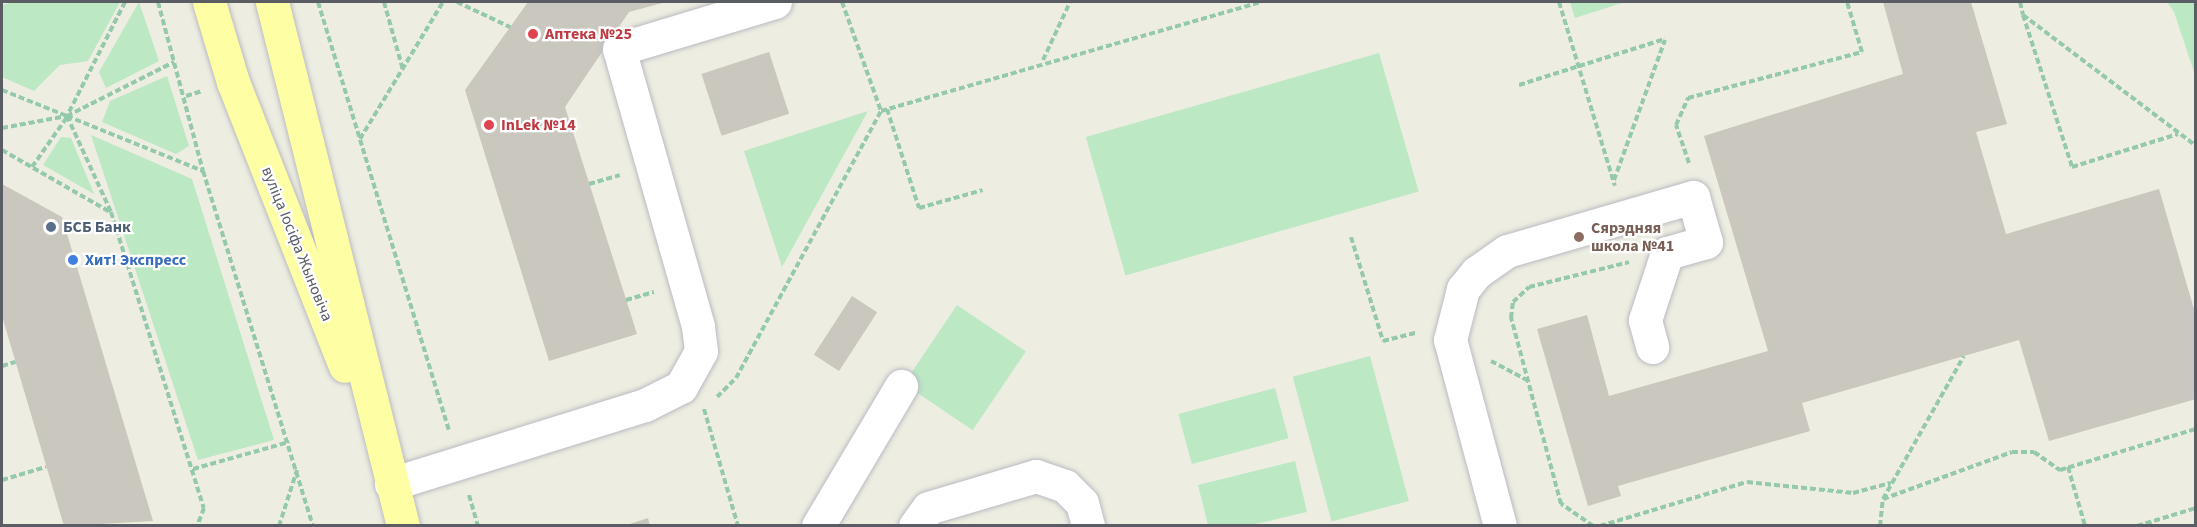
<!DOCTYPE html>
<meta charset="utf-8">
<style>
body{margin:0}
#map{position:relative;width:2197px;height:527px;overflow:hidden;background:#eeede1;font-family:"Source Sans 3",sans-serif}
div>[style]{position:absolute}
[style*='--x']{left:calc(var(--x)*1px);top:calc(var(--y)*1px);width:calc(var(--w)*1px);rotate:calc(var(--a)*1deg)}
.green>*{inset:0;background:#bce8c3;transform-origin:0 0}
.building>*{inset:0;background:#c9c7be;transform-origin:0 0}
.path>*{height:4px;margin-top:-2px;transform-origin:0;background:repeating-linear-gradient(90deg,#94c9ac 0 6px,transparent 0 9px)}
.roads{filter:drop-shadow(0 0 2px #b9bbc2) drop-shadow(0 0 2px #b9bbc2)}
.minor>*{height:33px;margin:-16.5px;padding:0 16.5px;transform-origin:16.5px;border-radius:16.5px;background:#fff}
.major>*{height:33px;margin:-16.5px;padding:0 16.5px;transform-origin:16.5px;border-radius:16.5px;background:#feffa5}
.dots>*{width:16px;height:16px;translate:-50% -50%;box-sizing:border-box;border:3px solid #fff;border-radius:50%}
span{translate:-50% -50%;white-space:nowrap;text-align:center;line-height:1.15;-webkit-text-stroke:4.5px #fff;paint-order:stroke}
.health-label{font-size:16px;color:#be3a42;font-weight:700}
.left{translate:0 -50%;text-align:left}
.service-label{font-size:16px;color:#4e5e75;font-weight:700}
.education-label{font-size:16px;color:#785e54;font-weight:700}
.street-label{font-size:16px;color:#5a5d64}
.shop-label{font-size:16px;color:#366cbe;font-weight:700}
.frame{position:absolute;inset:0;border:3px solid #5a5d64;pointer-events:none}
</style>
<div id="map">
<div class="green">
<div style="clip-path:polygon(14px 2px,120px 2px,88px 61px,60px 65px,34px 91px,2px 77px,2px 5px)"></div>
<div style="clip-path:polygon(139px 2px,159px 61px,106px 88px,99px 72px)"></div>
<div style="clip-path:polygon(1570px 2px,1625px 2px,1575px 18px)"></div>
<div style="clip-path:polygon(2167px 2px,2195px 2px,2195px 75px,2174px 12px)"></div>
<div style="left:1379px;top:53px;width:144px;height:305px;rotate:74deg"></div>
<div style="clip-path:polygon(167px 76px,189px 146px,176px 154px,102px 122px,110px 101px)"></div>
<div style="clip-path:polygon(868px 111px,782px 267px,744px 151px)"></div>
<div style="clip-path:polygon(91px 135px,192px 179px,274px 440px,198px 460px)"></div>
<div style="clip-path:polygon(61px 137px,71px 138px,94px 194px,43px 165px)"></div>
<div style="left:957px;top:305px;width:83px;height:95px;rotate:34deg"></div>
<div style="left:1370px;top:356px;width:150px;height:80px;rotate:75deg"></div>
<div style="left:1275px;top:388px;width:52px;height:100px;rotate:75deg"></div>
<div style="clip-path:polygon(1295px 461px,1307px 512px,1251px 525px,1208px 525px,1198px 485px)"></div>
</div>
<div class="building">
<div style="clip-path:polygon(528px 2px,666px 2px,629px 12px,565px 107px,637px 334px,549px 361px,465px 90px)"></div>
<div style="clip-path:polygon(1883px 2px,1971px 2px,2007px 124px,1976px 132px,2006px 234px,2159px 189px,2196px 316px,2196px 399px,2049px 441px,2019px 340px,1802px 403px,1810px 431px,1618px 486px,1621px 496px,1588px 506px,1537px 329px,1587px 315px,1609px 396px,1768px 351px,1704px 136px,1903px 74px)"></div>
<div style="left:769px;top:52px;width:65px;height:71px;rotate:72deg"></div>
<div style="clip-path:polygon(2px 184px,62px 217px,153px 521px,64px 526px,2px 316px)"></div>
<div style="left:852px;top:296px;width:30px;height:70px;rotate:33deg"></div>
<div style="clip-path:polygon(648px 518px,650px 526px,627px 526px,627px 525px)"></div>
</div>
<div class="path">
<div style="--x:125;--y:2;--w:128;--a:117"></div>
<div style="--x:67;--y:116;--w:147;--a:22"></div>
<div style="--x:158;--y:2;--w:175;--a:75.1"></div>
<div style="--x:203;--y:171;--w:372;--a:72.8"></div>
<div style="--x:318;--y:2;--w:448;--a:73"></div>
<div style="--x:384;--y:2;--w:71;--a:74.4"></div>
<div style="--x:457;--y:2;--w:59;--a:25.3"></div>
<div style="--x:842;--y:2;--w:116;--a:70.3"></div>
<div style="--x:1559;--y:2;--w:192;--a:73.1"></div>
<div style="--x:2020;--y:2;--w:13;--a:77"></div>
<div style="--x:2023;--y:15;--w:217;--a:37.1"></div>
<div style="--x:2023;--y:15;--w:160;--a:72.1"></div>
<div style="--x:2072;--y:167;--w:111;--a:-17.3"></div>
<div style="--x:1043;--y:60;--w:64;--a:-65"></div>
<div style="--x:1519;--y:85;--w:153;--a:-17.5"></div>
<div style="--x:2;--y:90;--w:70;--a:21.8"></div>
<div style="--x:67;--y:116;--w:106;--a:65.4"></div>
<div style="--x:111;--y:212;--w:310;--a:72.6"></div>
<div style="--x:204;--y:508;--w:19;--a:111"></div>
<div style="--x:186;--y:96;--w:17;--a:-17"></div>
<div style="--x:887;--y:109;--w:104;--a:72.1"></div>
<div style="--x:919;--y:208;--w:66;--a:-15.7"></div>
<div style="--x:2;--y:128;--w:66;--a:-10.5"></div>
<div style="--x:67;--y:116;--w:120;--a:-26.8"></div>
<div style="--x:360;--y:139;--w:160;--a:-58.8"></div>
<div style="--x:2;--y:150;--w:125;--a:29.9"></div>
<div style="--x:1689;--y:163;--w:40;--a:-108.9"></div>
<div style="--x:1676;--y:125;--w:30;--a:-66"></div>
<div style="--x:1688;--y:98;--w:180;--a:-14.8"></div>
<div style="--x:1862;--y:52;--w:52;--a:-106.7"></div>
<div style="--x:32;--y:167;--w:61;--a:-55"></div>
<div style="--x:1614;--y:180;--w:149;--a:-70"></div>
<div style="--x:589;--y:184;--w:32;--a:-16"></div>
<div style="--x:1351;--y:237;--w:109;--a:72.9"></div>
<div style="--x:1383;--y:341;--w:34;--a:-14"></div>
<div style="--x:626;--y:300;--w:29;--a:-16"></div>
<div style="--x:1491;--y:361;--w:41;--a:27.8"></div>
<div style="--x:2;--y:366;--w:14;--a:-17"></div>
<div style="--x:717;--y:397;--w:27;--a:-45"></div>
<div style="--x:736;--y:378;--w:304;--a:-61.5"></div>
<div style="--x:881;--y:111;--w:396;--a:-16"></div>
<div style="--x:704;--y:409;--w:122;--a:73.8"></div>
<div style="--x:2068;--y:467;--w:61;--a:73.9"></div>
<div style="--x:193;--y:469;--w:100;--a:-15.7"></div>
<div style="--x:2;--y:480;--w:46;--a:-16.5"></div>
<div style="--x:469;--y:495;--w:32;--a:74"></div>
<div style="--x:1883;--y:499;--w:137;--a:-20"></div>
<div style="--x:2012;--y:452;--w:22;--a:0"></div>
<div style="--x:2034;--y:452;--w:32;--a:35"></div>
<div style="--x:2060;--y:470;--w:142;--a:-16.8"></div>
<div style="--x:279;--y:526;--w:59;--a:-72.2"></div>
<div style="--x:1593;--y:526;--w:39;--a:-145"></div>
<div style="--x:1561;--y:504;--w:193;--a:-105"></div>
<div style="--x:1511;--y:318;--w:16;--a:-83"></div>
<div style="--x:1513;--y:302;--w:22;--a:-43"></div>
<div style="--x:1529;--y:287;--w:103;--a:-14"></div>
<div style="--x:1600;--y:526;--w:153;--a:-16.7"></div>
<div style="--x:1747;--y:482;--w:107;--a:5.9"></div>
<div style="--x:1853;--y:493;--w:39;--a:-15"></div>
<div style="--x:1880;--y:526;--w:27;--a:-84"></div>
<div style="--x:1883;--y:499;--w:164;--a:-60.5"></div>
<div style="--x:2137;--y:526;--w:62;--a:-17"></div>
</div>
<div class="roads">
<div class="minor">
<div style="--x:391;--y:484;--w:266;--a:-17.3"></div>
<div style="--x:645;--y:405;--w:40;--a:-26.6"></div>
<div style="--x:681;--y:387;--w:41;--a:-60.9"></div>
<div style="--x:701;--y:351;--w:25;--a:-97"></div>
<div style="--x:698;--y:326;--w:288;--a:-105.9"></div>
<div style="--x:619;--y:49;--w:163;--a:-16.8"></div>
<div style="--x:818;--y:526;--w:163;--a:-59.3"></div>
<div style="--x:915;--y:526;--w:22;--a:-54"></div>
<div style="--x:928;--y:508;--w:113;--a:-16.5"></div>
<div style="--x:1036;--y:476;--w:31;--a:19"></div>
<div style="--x:1065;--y:486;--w:24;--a:45"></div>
<div style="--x:1082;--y:503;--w:24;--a:75"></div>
<div style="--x:1500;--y:526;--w:193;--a:-105"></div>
<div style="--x:1450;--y:340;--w:53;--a:-75.7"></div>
<div style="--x:1463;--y:289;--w:22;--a:-51"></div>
<div style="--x:1477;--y:272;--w:37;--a:-35"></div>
<div style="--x:1507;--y:251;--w:194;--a:-16.2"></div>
<div style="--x:1693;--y:197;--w:47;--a:73.9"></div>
<div style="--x:1706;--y:242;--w:41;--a:164.2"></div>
<div style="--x:1667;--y:253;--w:71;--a:108.2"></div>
<div style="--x:1645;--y:320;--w:28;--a:75"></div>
</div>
<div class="major">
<div style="--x:209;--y:2;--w:84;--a:73.3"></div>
<div style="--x:233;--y:82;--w:305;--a:68.5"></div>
<div style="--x:272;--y:2;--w:540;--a:75.96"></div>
</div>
</div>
<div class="dots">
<div style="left:533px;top:34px;background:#e0444e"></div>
<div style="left:489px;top:125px;background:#e0444e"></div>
<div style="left:51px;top:227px;background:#5c6f8a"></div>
<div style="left:1579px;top:237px;background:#8d6e63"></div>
<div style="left:73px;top:260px;background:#3f7fe0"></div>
</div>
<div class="health-label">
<span class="left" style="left:545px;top:34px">Аптека №25</span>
<span class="left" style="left:501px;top:125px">InLek №14</span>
</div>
<div class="service-label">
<span class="left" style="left:63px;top:227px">БСБ Банк</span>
</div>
<div class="education-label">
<span class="left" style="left:1591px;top:237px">Сярэдняя<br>школа №41</span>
</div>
<div class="street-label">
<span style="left:297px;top:244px;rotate:68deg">вуліца Іосіфа Жыновіча</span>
</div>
<div class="shop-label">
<span class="left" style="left:85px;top:260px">Хит! Экспресс</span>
</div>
<div class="frame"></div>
</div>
